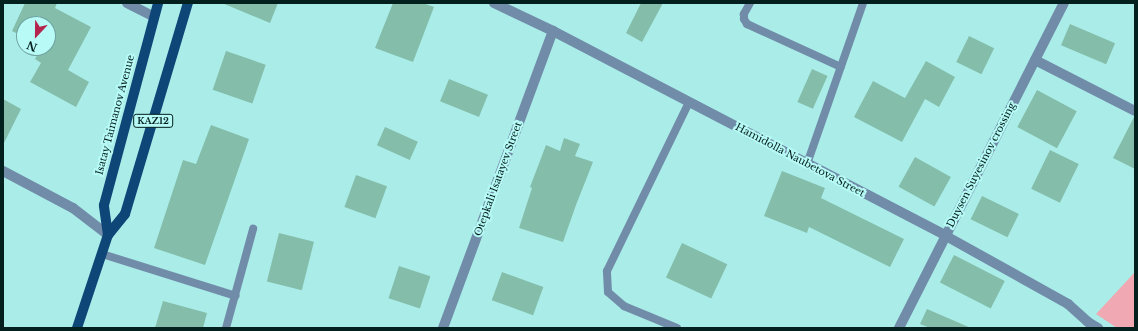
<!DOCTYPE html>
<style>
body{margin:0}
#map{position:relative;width:1138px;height:331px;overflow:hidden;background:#aaede8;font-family:"Libre Baskerville",serif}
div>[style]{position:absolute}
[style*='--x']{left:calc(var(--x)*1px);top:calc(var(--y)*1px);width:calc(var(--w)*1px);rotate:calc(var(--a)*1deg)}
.green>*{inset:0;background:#f0a9b2}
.building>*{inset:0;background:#84beaa;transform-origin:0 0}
.service>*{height:8px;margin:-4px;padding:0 4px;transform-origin:4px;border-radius:4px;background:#718ca9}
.minor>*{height:10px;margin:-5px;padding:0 5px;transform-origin:5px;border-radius:5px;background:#718ca9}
.primary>*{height:10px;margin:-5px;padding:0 5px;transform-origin:5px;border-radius:5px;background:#0f4678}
span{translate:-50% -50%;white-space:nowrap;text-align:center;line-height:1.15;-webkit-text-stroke:4px #b7faf6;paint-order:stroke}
.shield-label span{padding:1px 3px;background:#b7faf6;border:1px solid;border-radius:3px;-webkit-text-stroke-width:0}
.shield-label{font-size:9px;color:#031f1e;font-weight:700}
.street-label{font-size:10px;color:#031f1e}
.frame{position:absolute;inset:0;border:4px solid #031f1e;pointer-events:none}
.north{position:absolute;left:16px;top:16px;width:40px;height:40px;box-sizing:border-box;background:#b7faf6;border:1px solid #6fa2a0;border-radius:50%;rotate:202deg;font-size:11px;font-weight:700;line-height:16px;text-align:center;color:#031f1e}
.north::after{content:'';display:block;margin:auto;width:14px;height:18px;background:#b5244d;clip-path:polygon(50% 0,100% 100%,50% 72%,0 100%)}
</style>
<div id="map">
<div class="green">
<div style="clip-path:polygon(1135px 272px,1135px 328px,1117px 328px,1096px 314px)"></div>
</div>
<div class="building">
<div style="clip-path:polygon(25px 3px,57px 3px,55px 8px,91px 27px,68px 70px,89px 82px,76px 107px,30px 82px,41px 63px,35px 59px,41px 48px,48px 48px,48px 24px,24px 24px,24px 37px,12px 31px)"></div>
<div style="clip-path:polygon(222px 3px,278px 3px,270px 23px)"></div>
<div style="clip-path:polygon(393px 3px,423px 3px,434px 7px,413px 62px,375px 48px)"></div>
<div style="clip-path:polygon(641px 3px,663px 3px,642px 42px,626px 33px)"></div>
<div style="left:1070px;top:24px;width:49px;height:23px;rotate:23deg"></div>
<div style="left:969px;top:36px;width:28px;height:29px;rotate:26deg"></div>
<div style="left:226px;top:51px;width:42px;height:41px;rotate:19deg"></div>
<div style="clip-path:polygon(926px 61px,955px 77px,939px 107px,925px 99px,902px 142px,854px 117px,873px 81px,905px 98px)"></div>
<div style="left:812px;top:69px;width:17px;height:36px;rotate:24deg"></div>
<div style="left:449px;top:79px;width:42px;height:24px;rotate:22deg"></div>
<div style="left:1037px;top:90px;width:45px;height:42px;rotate:28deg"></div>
<div style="clip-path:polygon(3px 99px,21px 109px,3px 145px)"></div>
<div style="clip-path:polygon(1134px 117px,1135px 117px,1135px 169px,1113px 158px)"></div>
<div style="clip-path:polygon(211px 125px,249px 139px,205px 265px,154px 248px,183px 160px,196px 164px)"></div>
<div style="left:385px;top:127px;width:36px;height:20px;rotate:24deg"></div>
<div style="clip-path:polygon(564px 138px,580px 144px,575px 156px,593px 162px,576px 205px,563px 242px,519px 228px,532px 188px,530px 187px,546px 145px,560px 151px)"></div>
<div style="left:1050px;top:150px;width:32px;height:43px;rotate:26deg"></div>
<div style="left:915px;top:157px;width:41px;height:34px;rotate:29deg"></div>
<div style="clip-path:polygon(782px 171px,825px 188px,821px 198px,904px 239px,890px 267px,809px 227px,807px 233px,764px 216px)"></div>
<div style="left:356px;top:175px;width:33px;height:34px;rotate:20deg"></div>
<div style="left:982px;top:196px;width:41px;height:26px;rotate:26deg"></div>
<div style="left:279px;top:233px;width:36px;height:50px;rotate:14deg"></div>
<div style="left:682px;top:243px;width:50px;height:38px;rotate:25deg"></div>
<div style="left:954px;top:255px;width:57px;height:31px;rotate:27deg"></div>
<div style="left:399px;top:266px;width:33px;height:34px;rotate:18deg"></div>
<div style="left:502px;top:272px;width:44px;height:30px;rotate:20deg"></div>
<div style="clip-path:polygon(163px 301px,207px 313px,203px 328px,155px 328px)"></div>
<div style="clip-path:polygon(927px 309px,971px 328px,930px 328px,920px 324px)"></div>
</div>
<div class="service">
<div style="--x:750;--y:3;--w:13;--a:119"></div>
<div style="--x:744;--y:14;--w:5;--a:90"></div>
<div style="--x:744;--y:19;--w:6;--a:59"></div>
<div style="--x:747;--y:24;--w:103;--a:24.6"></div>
<div style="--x:807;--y:164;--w:170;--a:-70.8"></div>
<div style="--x:102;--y:254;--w:140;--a:17.4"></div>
<div style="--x:226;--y:328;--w:103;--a:-74.7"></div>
<div style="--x:677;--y:328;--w:57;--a:-157.5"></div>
<div style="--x:624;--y:306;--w:21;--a:-139"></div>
<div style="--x:608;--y:292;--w:21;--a:-93"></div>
<div style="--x:607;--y:271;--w:188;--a:-64.1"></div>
</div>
<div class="minor">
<div style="--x:127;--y:3;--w:30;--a:27"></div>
<div style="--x:494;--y:3;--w:65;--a:25.4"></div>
<div style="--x:553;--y:31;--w:443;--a:27.5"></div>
<div style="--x:946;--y:236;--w:140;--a:29.1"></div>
<div style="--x:1068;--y:304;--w:27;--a:42"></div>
<div style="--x:1088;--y:322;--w:12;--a:31"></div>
<div style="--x:1035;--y:60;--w:112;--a:27"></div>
<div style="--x:3;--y:171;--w:79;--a:27.9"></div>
<div style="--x:73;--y:208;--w:44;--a:37.6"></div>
<div style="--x:443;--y:328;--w:317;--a:-69.7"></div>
<div style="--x:899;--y:328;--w:364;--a:-63.1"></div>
</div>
<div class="primary">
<div style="--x:108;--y:235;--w:30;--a:-98"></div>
<div style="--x:104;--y:205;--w:209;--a:-75"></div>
<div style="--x:77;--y:328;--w:98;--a:-71.6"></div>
<div style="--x:108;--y:235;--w:27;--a:-51"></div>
<div style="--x:125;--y:214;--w:220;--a:-73.4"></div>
</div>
<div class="shield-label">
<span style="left:153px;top:121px">KAZ12</span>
</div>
<div class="street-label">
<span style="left:115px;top:115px;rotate:-75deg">Isatay Taimanov Avenue</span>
<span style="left:800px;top:160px;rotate:28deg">Hamidolla Naubetova Street</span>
<span style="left:981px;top:165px;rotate:-63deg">Duysen Suyesinov crossing</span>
<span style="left:498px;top:179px;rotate:-70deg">Otepkali Isatayev Street</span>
</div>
<div class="frame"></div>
<div class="north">N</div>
</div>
